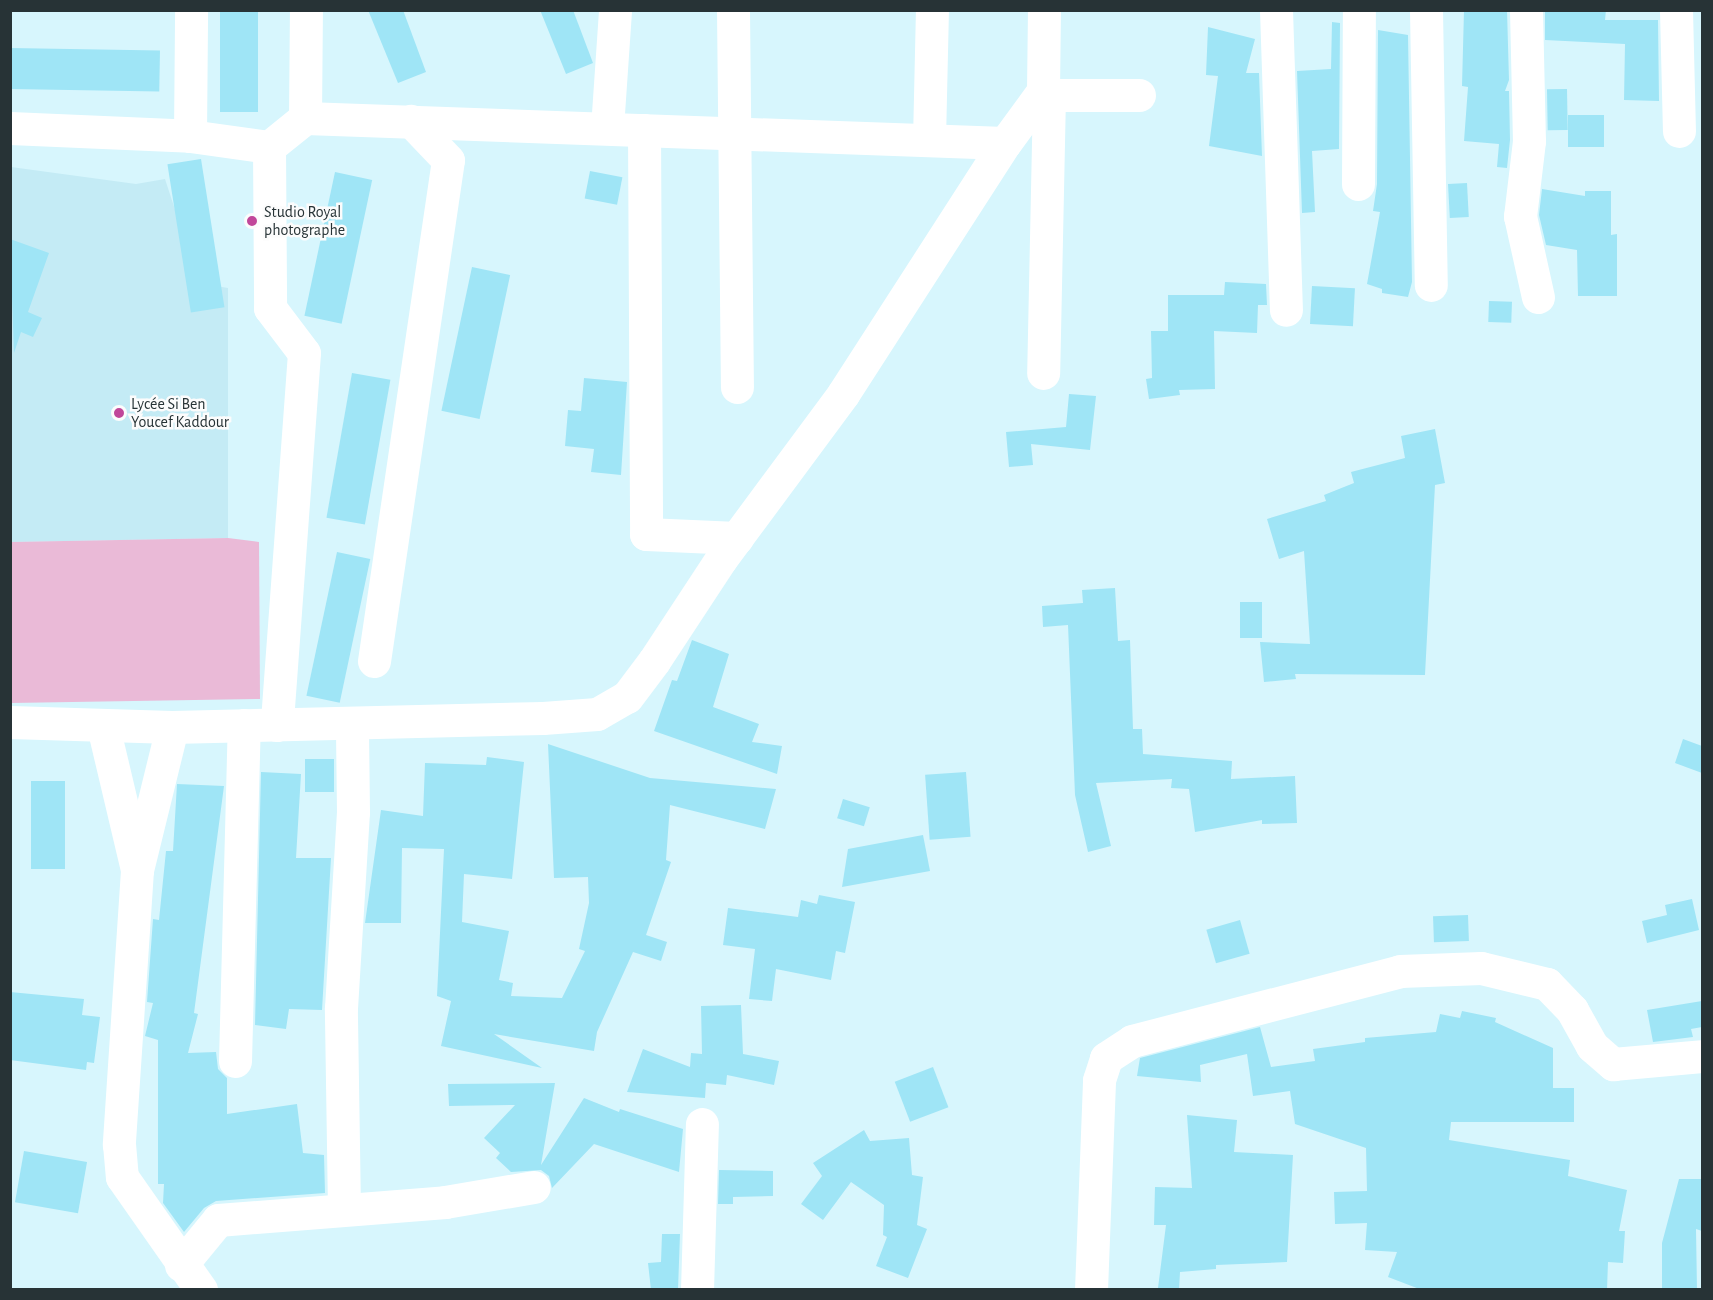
<!DOCTYPE html>
<meta charset="utf-8">
<style>
body{margin:0}
#map{position:relative;width:1713px;height:1300px;overflow:hidden;background:#d7f6fd;font-family:"Alegreya Sans",sans-serif}
div>[style]{position:absolute}
[style*='--x']{left:calc(var(--x)*1px);top:calc(var(--y)*1px);width:calc(var(--w)*1px);rotate:calc(var(--a)*1deg)}
.built>*{inset:0;background:#c4ebf5}
.green>*{inset:0;background:#eabad7}
.building>*{inset:0;background:#9fe5f6;transform-origin:0 0}
.minor>*{height:33px;margin:-16.5px;padding:0 16.5px;transform-origin:16.5px;border-radius:16.5px;background:#fff}
.dots>*{width:16px;height:16px;translate:-50% -50%;box-sizing:border-box;border:3px solid #fcfcfc;border-radius:50%}
span{translate:-50% -50%;white-space:nowrap;text-align:center;line-height:1.15;-webkit-text-stroke:5px #fcfcfc;paint-order:stroke}
.poi-label{font-size:16px;color:#273336}
.left{translate:0 -50%;text-align:left}
.frame{position:absolute;inset:0;border:12px solid #273336;pointer-events:none}
</style>
<div id="map">
<div class="built">
<div style="clip-path:polygon(11px 167px,136px 184px,165px 179px,199px 283px,228px 288px,228px 538px,11px 542px)"></div>
</div>
<div class="green">
<div style="clip-path:polygon(228px 538px,259px 542px,260px 699px,11px 703px,11px 542px)"></div>
</div>
<div class="building">
<div style="left:220px;top:10px;width:38px;height:102px"></div>
<div style="clip-path:polygon(368px 10px,403px 10px,426px 72px,398px 83px)"></div>
<div style="clip-path:polygon(540px 10px,573px 10px,593px 63px,566px 74px)"></div>
<div style="clip-path:polygon(1464px 10px,1507px 10px,1509px 80px,1505px 91px,1509px 91px,1510px 140px,1507px 168px,1497px 167px,1499px 144px,1464px 141px,1468px 87px,1462px 86px)"></div>
<div style="clip-path:polygon(1545px 10px,1606px 10px,1605px 20px,1658px 20px,1659px 101px,1624px 100px,1625px 44px,1545px 40px)"></div>
<div style="clip-path:polygon(1332px 22px,1340px 23px,1339px 149px,1312px 151px,1315px 212px,1302px 213px,1297px 71px,1331px 69px)"></div>
<div style="clip-path:polygon(1208px 27px,1255px 39px,1246px 73px,1259px 73px,1262px 156px,1209px 146px,1218px 76px,1206px 75px)"></div>
<div style="clip-path:polygon(1378px 30px,1408px 35px,1412px 282px,1408px 297px,1382px 293px,1382px 289px,1367px 284px,1380px 212px,1373px 211px,1377px 184px)"></div>
<div style="left:10px;top:48px;width:150px;height:41px;rotate:1deg"></div>
<div style="left:1567px;top:89px;width:41px;height:20px;rotate:89deg"></div>
<div style="left:1604px;top:115px;width:32px;height:36px;rotate:90deg"></div>
<div style="left:201px;top:159px;width:150px;height:34px;rotate:81deg"></div>
<div style="left:590px;top:171px;width:33px;height:28px;rotate:11deg"></div>
<div style="left:335px;top:172px;width:38px;height:147px;rotate:12deg"></div>
<div style="left:1467px;top:183px;width:34px;height:19px;rotate:87deg"></div>
<div style="clip-path:polygon(1542px 189px,1585px 196px,1585px 191px,1611px 191px,1611px 235px,1617px 234px,1617px 296px,1578px 296px,1577px 250px,1546px 245px,1539px 215px)"></div>
<div style="clip-path:polygon(10px 239px,49px 253px,28px 312px,42px 318px,33px 337px,21px 332px,14px 353px)"></div>
<div style="left:472px;top:267px;width:39px;height:147px;rotate:12deg"></div>
<div style="clip-path:polygon(1225px 282px,1266px 284px,1267px 305px,1258px 305px,1257px 333px,1214px 331px,1215px 389px,1179px 390px,1180px 395px,1149px 399px,1146px 379px,1152px 378px,1151px 331px,1168px 331px,1168px 295px,1224px 295px)"></div>
<div style="left:1312px;top:286px;width:43px;height:38px;rotate:3deg"></div>
<div style="left:1489px;top:301px;width:23px;height:21px;rotate:2deg"></div>
<div style="left:352px;top:373px;width:39px;height:147px;rotate:10deg"></div>
<div style="clip-path:polygon(584px 378px,627px 382px,621px 475px,591px 472px,594px 449px,565px 446px,568px 410px,581px 411px)"></div>
<div style="clip-path:polygon(1069px 394px,1096px 396px,1090px 450px,1031px 444px,1033px 465px,1009px 467px,1006px 432px,1066px 427px)"></div>
<div style="clip-path:polygon(1435px 429px,1445px 483px,1435px 485px,1425px 675px,1295px 674px,1296px 679px,1264px 682px,1260px 642px,1310px 644px,1304px 551px,1279px 559px,1267px 519px,1326px 501px,1324px 495px,1354px 483px,1351px 472px,1405px 458px,1401px 436px)"></div>
<div style="left:337px;top:552px;width:34px;height:147px;rotate:12deg"></div>
<div style="clip-path:polygon(1115px 588px,1118px 641px,1130px 640px,1133px 729px,1142px 729px,1143px 754px,1232px 761px,1231px 779px,1295px 776px,1297px 823px,1262px 824px,1262px 820px,1195px 832px,1189px 789px,1171px 788px,1172px 779px,1096px 783px,1111px 846px,1088px 852px,1075px 795px,1068px 625px,1043px 627px,1042px 606px,1083px 603px,1082px 590px)"></div>
<div style="left:1240px;top:602px;width:22px;height:36px"></div>
<div style="clip-path:polygon(692px 640px,729px 654px,713px 707px,759px 724px,752px 742px,782px 746px,777px 774px,654px 731px,672px 680px,677px 681px)"></div>
<div style="clip-path:polygon(1683px 739px,1702px 746px,1702px 773px,1675px 763px)"></div>
<div style="clip-path:polygon(548px 744px,650px 778px,776px 789px,765px 829px,670px 805px,666px 860px,671px 862px,646px 935px,667px 942px,661px 961px,633px 952px,597px 1032px,594px 1051px,494px 1034px,542px 1068px,441px 1046px,451px 1001px,437px 996px,444px 849px,402px 848px,401px 923px,365px 923px,381px 810px,423px 816px,425px 763px,486px 765px,487px 757px,524px 762px,512px 879px,464px 874px,462px 922px,509px 931px,499px 980px,513px 983px,511px 996px,562px 998px,585px 951px,579px 949px,589px 903px,588px 877px,554px 878px)"></div>
<div style="left:305px;top:759px;width:29px;height:33px"></div>
<div style="clip-path:polygon(261px 772px,301px 774px,296px 858px,331px 858px,322px 1010px,289px 1009px,286px 1029px,255px 1025px)"></div>
<div style="left:966px;top:772px;width:65px;height:41px;rotate:86deg"></div>
<div style="left:31px;top:781px;width:34px;height:88px"></div>
<div style="clip-path:polygon(177px 784px,224px 786px,194px 1013px,198px 1014px,188px 1053px,216px 1052px,218px 1069px,227px 1078px,227px 1114px,297px 1104px,303px 1153px,324px 1155px,325px 1193px,216px 1201px,204px 1208px,184px 1232px,163px 1203px,164px 1184px,158px 1184px,158px 1040px,145px 1036px,153px 1003px,147px 1002px,153px 919px,159px 920px,166px 851px,173px 851px)"></div>
<div style="left:843px;top:799px;width:28px;height:20px;rotate:17deg"></div>
<div style="clip-path:polygon(923px 835px,930px 871px,842px 887px,848px 849px)"></div>
<div style="clip-path:polygon(819px 895px,855px 902px,845px 953px,836px 951px,831px 980px,776px 969px,772px 1001px,749px 999px,755px 949px,723px 945px,728px 908px,798px 917px,801px 900px,817px 904px)"></div>
<div style="clip-path:polygon(1692px 899px,1699px 930px,1647px 943px,1642px 921px,1667px 915px,1665px 905px)"></div>
<div style="left:1468px;top:915px;width:26px;height:35px;rotate:88deg"></div>
<div style="left:1240px;top:920px;width:35px;height:35px;rotate:74deg"></div>
<div style="clip-path:polygon(10px 992px,84px 999px,82px 1015px,100px 1017px,94px 1063px,87px 1062px,86px 1070px,10px 1060px)"></div>
<div style="clip-path:polygon(1702px 1001px,1702px 1027px,1691px 1029px,1693px 1037px,1653px 1042px,1647px 1010px)"></div>
<div style="clip-path:polygon(741px 1005px,743px 1054px,779px 1061px,774px 1085px,727px 1075px,726px 1085px,706px 1083px,705px 1098px,627px 1092px,643px 1049px,690px 1067px,691px 1053px,702px 1054px,701px 1006px)"></div>
<div style="clip-path:polygon(1462px 1011px,1496px 1018px,1495px 1022px,1553px 1048px,1553px 1088px,1574px 1088px,1574px 1122px,1451px 1122px,1449px 1140px,1570px 1160px,1568px 1176px,1627px 1190px,1619px 1231px,1625px 1231px,1623px 1263px,1608px 1262px,1607px 1290px,1422px 1290px,1388px 1277px,1397px 1252px,1365px 1250px,1367px 1223px,1335px 1224px,1334px 1192px,1367px 1191px,1366px 1148px,1295px 1124px,1290px 1091px,1253px 1096px,1247px 1054px,1200px 1065px,1201px 1082px,1137px 1076px,1140px 1058px,1260px 1027px,1271px 1067px,1315px 1061px,1313px 1049px,1365px 1042px,1365px 1038px,1436px 1032px,1440px 1014px,1460px 1018px)"></div>
<div style="left:933px;top:1067px;width:43px;height:41px;rotate:69deg"></div>
<div style="clip-path:polygon(555px 1083px,541px 1165px,584px 1098px,619px 1112px,620px 1109px,683px 1129px,679px 1172px,594px 1144px,552px 1188px,549px 1176px,541px 1170px,511px 1172px,496px 1158px,500px 1153px,484px 1138px,515px 1105px,449px 1106px,448px 1084px)"></div>
<div style="clip-path:polygon(1187px 1115px,1237px 1120px,1234px 1152px,1293px 1155px,1287px 1262px,1216px 1265px,1216px 1269px,1180px 1272px,1179px 1290px,1158px 1288px,1166px 1225px,1154px 1225px,1155px 1187px,1192px 1188px)"></div>
<div style="clip-path:polygon(864px 1130px,870px 1141px,909px 1138px,912px 1175px,923px 1177px,917px 1225px,927px 1229px,908px 1278px,876px 1266px,887px 1237px,883px 1235px,884px 1205px,851px 1182px,823px 1220px,801px 1204px,822px 1176px,813px 1163px)"></div>
<div style="left:24px;top:1151px;width:64px;height:52px;rotate:10deg"></div>
<div style="clip-path:polygon(719px 1170px,773px 1171px,773px 1196px,733px 1197px,733px 1204px,718px 1204px)"></div>
<div style="clip-path:polygon(1679px 1179px,1702px 1179px,1702px 1231px,1696px 1229px,1697px 1290px,1662px 1290px,1662px 1243px)"></div>
<div style="clip-path:polygon(662px 1234px,680px 1234px,678px 1290px,651px 1290px,648px 1263px,661px 1262px)"></div>
</div>
<div class="minor">
<div style="--x:733;--y:10;--w:377;--a:89.4"></div>
<div style="--x:1276;--y:10;--w:300;--a:88.1"></div>
<div style="--x:1426;--y:10;--w:275;--a:89"></div>
<div style="--x:1526;--y:10;--w:131;--a:88.7"></div>
<div style="--x:1529;--y:141;--w:76;--a:96.8"></div>
<div style="--x:1520;--y:216;--w:83;--a:77.5"></div>
<div style="--x:1676;--y:10;--w:121;--a:88.6"></div>
<div style="--x:1043;--y:91;--w:7;--a:34"></div>
<div style="--x:1049;--y:95;--w:278;--a:91.2"></div>
<div style="--x:1049;--y:95;--w:90;--a:0"></div>
<div style="--x:305;--y:118;--w:108;--a:-89.5"></div>
<div style="--x:10;--y:128;--w:180;--a:2.5"></div>
<div style="--x:190;--y:136;--w:80;--a:7.9"></div>
<div style="--x:269;--y:147;--w:46;--a:-38.9"></div>
<div style="--x:305;--y:118;--w:700;--a:2.05"></div>
<div style="--x:607;--y:128;--w:118;--a:-86.1"></div>
<div style="--x:644;--y:130;--w:404;--a:89.7"></div>
<div style="--x:646;--y:534;--w:91;--a:2.5"></div>
<div style="--x:190;--y:136;--w:126;--a:-89.5"></div>
<div style="--x:929;--y:140;--w:130;--a:-88.7"></div>
<div style="--x:269;--y:147;--w:161;--a:89.6"></div>
<div style="--x:270;--y:308;--w:56;--a:52.9"></div>
<div style="--x:304;--y:353;--w:373;--a:94.2"></div>
<div style="--x:1358;--y:184;--w:174;--a:-89.7"></div>
<div style="--x:374;--y:661;--w:506;--a:-81.6"></div>
<div style="--x:448;--y:160;--w:54;--a:-133.5"></div>
<div style="--x:10;--y:722;--w:162;--a:1.8"></div>
<div style="--x:172;--y:727;--w:371;--a:-1.4"></div>
<div style="--x:543;--y:718;--w:54;--a:-4.2"></div>
<div style="--x:597;--y:714;--w:34;--a:-30"></div>
<div style="--x:627;--y:697;--w:45;--a:-53.1"></div>
<div style="--x:654;--y:661;--w:122;--a:-56.7"></div>
<div style="--x:721;--y:559;--w:205;--a:-53.5"></div>
<div style="--x:843;--y:394;--w:299;--a:-57.2"></div>
<div style="--x:1005;--y:143;--w:64;--a:-53.8"></div>
<div style="--x:1043;--y:91;--w:81;--a:-89.3"></div>
<div style="--x:103;--y:726;--w:148;--a:76.7"></div>
<div style="--x:137;--y:870;--w:147;--a:-76.2"></div>
<div style="--x:137;--y:870;--w:275;--a:93.8"></div>
<div style="--x:119;--y:1144;--w:33;--a:85"></div>
<div style="--x:122;--y:1177;--w:138;--a:55"></div>
<div style="--x:235;--y:1061;--w:336;--a:-88.5"></div>
<div style="--x:344;--y:1209;--w:201;--a:-90.9"></div>
<div style="--x:341;--y:1008;--w:196;--a:-86.5"></div>
<div style="--x:353;--y:812;--w:87;--a:-90.7"></div>
<div style="--x:181;--y:1265;--w:58;--a:-50.6"></div>
<div style="--x:218;--y:1220;--w:228;--a:-4.5"></div>
<div style="--x:445;--y:1202;--w:90;--a:-9.6"></div>
<div style="--x:697;--y:1290;--w:166;--a:-88.3"></div>
<div style="--x:1091;--y:1290;--w:210;--a:-87.8"></div>
<div style="--x:1099;--y:1080;--w:23;--a:-72"></div>
<div style="--x:1106;--y:1058;--w:31;--a:-33"></div>
<div style="--x:1132;--y:1041;--w:277;--a:-14.6"></div>
<div style="--x:1400;--y:971;--w:81;--a:-2.1"></div>
<div style="--x:1481;--y:968;--w:68;--a:13.6"></div>
<div style="--x:1547;--y:984;--w:36;--a:46"></div>
<div style="--x:1572;--y:1010;--w:41;--a:60.9"></div>
<div style="--x:1592;--y:1046;--w:28;--a:41"></div>
<div style="--x:1613;--y:1064;--w:89;--a:-5.1"></div>
</div>
<div class="dots">
<div style="left:252px;top:221px;background:#c1479a"></div>
<div style="left:119px;top:413px;background:#c1479a"></div>
</div>
<div class="poi-label">
<span class="left" style="left:264px;top:221px">Studio Royal<br>photographe</span>
<span class="left" style="left:131px;top:413px">Lycée Si Ben<br>Youcef Kaddour</span>
</div>
<div class="frame"></div>
</div>
